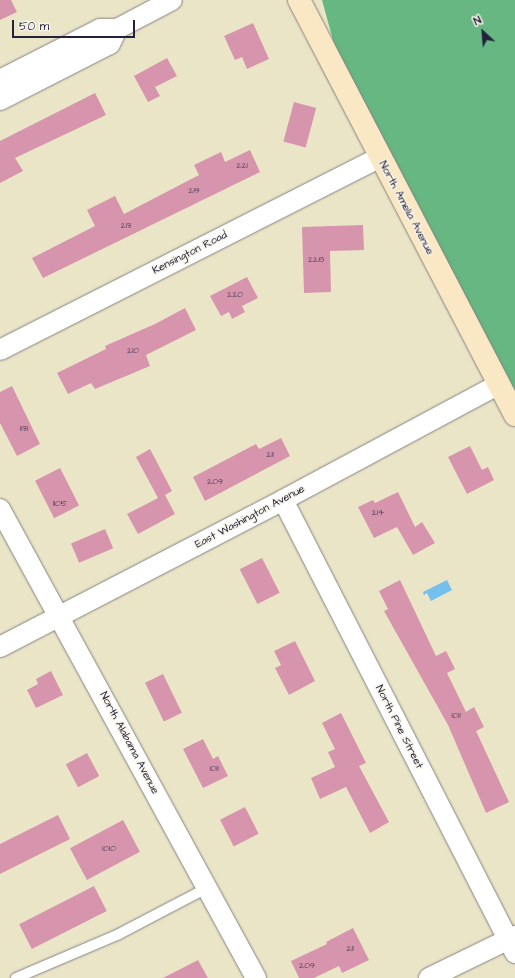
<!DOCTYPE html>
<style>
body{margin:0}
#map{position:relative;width:515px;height:978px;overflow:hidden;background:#ebe5c8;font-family:"Architects Daughter",sans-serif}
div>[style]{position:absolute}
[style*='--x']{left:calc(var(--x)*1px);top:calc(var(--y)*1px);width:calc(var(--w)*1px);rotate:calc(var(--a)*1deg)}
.forest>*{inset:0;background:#66b782}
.water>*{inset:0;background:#75bfee}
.building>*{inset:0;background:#d795ad;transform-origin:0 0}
.roads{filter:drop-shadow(0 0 1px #868482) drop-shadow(0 0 1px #868482)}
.lane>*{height:10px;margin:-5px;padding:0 5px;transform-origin:5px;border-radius:5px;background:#fff}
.street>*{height:20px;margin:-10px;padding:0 10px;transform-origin:10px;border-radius:10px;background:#fff}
.secondary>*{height:22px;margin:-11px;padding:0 11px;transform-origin:11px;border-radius:11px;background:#fae7c3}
span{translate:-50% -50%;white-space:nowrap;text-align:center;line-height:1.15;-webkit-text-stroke:3px #f7f3e8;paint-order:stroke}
.number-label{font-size:9px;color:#4f3f58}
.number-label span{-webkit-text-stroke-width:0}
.street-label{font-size:11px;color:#22223b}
.north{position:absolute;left:463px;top:12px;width:40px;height:40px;-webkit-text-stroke:3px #f7f3e8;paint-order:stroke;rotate:334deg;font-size:11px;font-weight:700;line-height:16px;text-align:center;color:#22223b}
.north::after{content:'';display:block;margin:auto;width:14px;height:18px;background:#22223b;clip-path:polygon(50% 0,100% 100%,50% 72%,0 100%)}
.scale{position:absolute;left:12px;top:20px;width:123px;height:18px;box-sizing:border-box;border:2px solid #22223b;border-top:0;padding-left:5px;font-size:12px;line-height:14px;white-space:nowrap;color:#22223b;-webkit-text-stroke:3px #f7f3e8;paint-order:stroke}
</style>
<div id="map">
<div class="forest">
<div style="clip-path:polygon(322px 0,515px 0,515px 392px,501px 364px,482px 334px,337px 55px)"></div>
</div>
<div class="water">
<div style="clip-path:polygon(447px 580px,452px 590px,431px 601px,427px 593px,424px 595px,423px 592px)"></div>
</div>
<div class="building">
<div style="clip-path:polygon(0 0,11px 0,17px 12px,0 20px)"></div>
<div style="clip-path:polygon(253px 23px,269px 59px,247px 69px,242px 57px,235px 60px,224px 36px)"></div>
<div style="clip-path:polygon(167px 58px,177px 76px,155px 87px,160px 96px,148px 102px,134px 76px)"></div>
<div style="clip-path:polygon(95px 93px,106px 115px,15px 158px,23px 171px,0 183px,0 141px)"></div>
<div style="left:294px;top:102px;width:23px;height:41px;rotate:15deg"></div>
<div style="clip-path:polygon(250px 150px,260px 172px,43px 278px,32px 258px,95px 226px,87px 210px,115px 196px,124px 214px,199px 175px,194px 165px,221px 152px,225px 162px)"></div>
<div style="clip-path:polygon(363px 225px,364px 250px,330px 251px,331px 292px,304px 293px,302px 227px)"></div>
<div style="clip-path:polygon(247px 277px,258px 298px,242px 306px,245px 312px,232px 319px,229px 312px,221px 316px,210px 296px)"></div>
<div style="clip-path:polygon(185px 308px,196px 330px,146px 355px,150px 366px,95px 389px,91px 383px,68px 394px,57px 373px,106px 349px,105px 346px,155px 324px)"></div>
<div style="clip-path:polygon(12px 386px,40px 444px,17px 456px,0 423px,0 392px)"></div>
<div style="clip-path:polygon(281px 438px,290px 456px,205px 501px,193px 477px,256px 444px,259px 449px)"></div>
<div style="clip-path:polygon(470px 446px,482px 470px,488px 467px,494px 480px,467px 494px,448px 457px)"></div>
<div style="clip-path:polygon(150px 449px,172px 491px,165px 495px,175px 514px,138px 534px,127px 514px,158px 498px,136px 457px)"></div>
<div style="left:60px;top:468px;width:42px;height:28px;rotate:63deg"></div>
<div style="clip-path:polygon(398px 492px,415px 527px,422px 522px,435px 543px,413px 555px,397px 527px,374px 538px,358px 507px,373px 500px,375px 503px)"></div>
<div style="left:105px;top:529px;width:21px;height:37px;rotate:67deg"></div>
<div style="left:262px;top:558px;width:39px;height:25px;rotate:63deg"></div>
<div style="clip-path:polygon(400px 580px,436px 656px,446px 651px,455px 669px,447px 673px,466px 712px,474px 707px,484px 727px,476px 731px,509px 802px,486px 813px,448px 725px,384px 611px,388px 609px,379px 591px)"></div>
<div style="clip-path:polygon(295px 641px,315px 681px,289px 695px,275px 668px,281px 665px,274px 651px)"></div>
<div style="clip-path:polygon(51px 671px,63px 695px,36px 708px,27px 690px,38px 684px,36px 679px)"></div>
<div style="left:163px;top:674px;width:43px;height:20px;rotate:64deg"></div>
<div style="clip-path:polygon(341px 713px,366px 763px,359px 766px,389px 822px,370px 833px,346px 787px,320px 799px,311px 778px,335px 767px,328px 752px,335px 749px,322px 723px)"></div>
<div style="clip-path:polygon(203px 739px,213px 759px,218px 756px,228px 776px,203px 788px,183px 749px)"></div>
<div style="left:87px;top:753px;width:26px;height:24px;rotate:62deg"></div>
<div style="left:245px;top:807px;width:30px;height:28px;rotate:63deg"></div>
<div style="clip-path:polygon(58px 815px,70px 839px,0 874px,0 844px)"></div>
<div style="left:123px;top:820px;width:36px;height:60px;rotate:62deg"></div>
<div style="left:94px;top:886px;width:28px;height:84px;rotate:63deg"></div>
<div style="clip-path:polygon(353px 928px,369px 960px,342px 973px,339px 966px,314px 978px,299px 978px,291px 961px,327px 944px,326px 942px)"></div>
<div style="clip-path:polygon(198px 960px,208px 978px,163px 978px)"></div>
</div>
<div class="roads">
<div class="lane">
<div style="--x:16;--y:978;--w:112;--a:-23.1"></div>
<div style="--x:119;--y:934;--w:99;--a:-27.6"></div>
</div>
<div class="street">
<div style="--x:0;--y:80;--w:112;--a:-27"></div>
<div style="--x:100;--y:29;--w:17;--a:0"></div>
<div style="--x:117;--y:29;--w:62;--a:-27.8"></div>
<div style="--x:0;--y:100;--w:123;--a:-27"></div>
<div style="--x:110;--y:44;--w:17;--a:-65"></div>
<div style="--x:0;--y:350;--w:426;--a:-26.9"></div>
<div style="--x:283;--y:500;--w:509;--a:62.88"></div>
<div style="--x:0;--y:509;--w:534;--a:61.37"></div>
<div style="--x:0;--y:647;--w:319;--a:-27.4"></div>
<div style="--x:283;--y:500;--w:245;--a:-28.2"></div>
<div style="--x:429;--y:978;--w:96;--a:-26"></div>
</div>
<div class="secondary">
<div style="--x:299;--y:0;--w:468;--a:62.5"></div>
</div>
</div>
<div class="number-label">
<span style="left:242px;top:166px">221</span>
<span style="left:194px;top:191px">219</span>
<span style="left:126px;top:226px">213</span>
<span style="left:316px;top:260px">228</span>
<span style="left:235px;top:295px">220</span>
<span style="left:133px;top:351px">210</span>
<span style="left:24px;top:429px">1131</span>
<span style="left:270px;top:455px">211</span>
<span style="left:215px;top:482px">209</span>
<span style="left:60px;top:504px">1105</span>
<span style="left:378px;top:513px">214</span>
<span style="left:456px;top:716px">1011</span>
<span style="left:214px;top:769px">1011</span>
<span style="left:109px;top:849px">1010</span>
<span style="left:350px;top:949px">211</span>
<span style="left:307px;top:966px">209</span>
</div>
<div class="street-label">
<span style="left:406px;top:208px;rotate:62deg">North Amelia Avenue</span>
<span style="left:190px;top:253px;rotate:-27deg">Kensington Road</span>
<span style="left:250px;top:517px;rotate:-28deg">East Washington Avenue</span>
<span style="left:399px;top:727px;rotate:63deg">North Pine Street</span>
<span style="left:129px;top:743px;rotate:62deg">North Alabama Avenue</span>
</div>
<div class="north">N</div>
<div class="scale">50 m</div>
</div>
